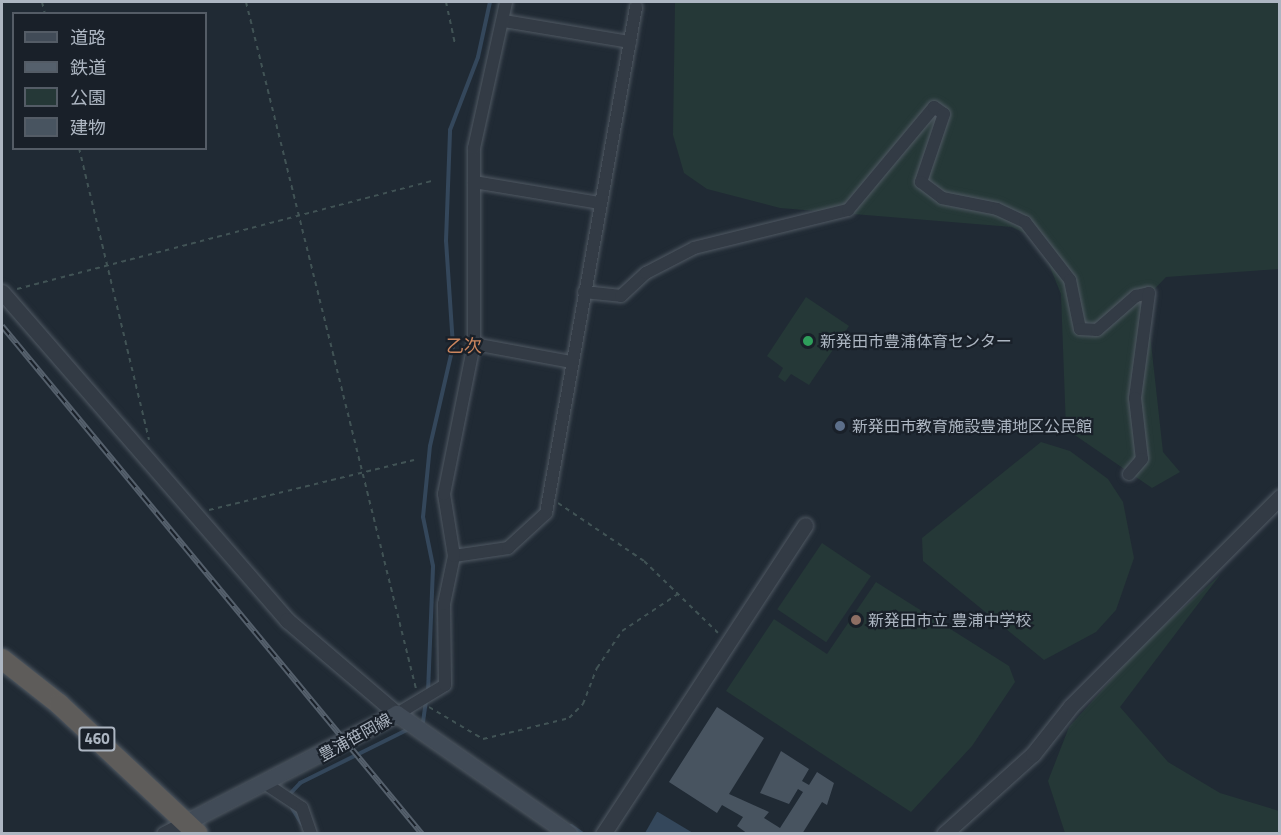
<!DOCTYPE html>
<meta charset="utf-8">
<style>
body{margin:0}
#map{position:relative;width:1281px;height:835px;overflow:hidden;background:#202a34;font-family:"Titillium Web","Noto Sans JP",sans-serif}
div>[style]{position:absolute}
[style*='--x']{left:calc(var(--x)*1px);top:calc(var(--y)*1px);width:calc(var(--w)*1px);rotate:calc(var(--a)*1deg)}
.green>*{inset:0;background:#253837;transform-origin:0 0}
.water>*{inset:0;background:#34475b}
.stream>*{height:4px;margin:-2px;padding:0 2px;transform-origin:2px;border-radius:2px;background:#34475b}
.building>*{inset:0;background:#485460}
.path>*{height:2px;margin-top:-1px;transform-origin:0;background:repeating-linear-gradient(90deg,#415355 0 4.5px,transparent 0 9px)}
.roads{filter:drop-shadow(0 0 2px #505963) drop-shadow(0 0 2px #505963)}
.minor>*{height:12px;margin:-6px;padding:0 6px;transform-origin:6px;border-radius:6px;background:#333b45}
.tertiary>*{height:15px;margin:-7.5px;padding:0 7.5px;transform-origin:7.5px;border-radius:7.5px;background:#333b45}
.secondary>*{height:16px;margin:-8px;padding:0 8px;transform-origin:8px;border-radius:8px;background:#414b57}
.trunk>*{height:20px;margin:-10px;padding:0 10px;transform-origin:10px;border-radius:10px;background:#5e5c5a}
.rail>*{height:6px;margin-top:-3px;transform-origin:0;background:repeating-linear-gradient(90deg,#192029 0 11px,#55606c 0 22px);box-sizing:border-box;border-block:2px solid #55606c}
.dots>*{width:16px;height:16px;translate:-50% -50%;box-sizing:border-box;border:3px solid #192029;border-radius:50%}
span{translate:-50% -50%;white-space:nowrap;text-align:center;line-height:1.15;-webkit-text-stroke:4.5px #192029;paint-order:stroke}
.shield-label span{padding:2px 4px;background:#192029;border:2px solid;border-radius:4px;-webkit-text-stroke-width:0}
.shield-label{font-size:15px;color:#adb6c2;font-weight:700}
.poi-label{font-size:16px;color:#adb6c2}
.left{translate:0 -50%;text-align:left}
.street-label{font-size:16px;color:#adb6c2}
.neighbourhood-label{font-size:18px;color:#cc865e}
.frame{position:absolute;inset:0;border:3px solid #adb6c2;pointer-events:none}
.legend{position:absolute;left:12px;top:12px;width:195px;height:138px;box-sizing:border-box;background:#192029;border:2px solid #545c66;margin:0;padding:8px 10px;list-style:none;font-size:18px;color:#adb6c2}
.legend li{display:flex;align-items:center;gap:12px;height:30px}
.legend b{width:30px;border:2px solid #545c66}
</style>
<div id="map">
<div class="green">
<div style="clip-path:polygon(675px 2px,1279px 2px,1279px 269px,1166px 277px,1146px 298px,1163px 452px,1180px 472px,1152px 488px,1066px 429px,1061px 294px,1039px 240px,1012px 227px,780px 208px,707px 189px,684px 173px,673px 135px)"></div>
<div style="clip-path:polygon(806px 297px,849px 326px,809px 385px,791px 374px,785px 382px,778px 377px,783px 368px,767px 356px)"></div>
<div style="clip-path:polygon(1041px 442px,1070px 451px,1108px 479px,1123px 502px,1134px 558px,1116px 610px,1096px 632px,1044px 660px,923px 561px,922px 538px)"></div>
<div style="left:822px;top:543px;width:59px;height:80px;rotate:34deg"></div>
<div style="clip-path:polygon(1220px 575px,1120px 707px,1168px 762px,1220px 793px,1279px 811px,1279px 833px,1065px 833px,1048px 781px,1069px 727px,1144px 643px)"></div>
<div style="clip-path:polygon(876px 582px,1009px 666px,1015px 682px,972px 746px,911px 812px,726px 691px,774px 619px,827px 654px)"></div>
</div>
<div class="water">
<div style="clip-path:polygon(657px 812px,658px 812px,693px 833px,645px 833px)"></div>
</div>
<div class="stream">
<div style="--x:428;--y:692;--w:126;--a:-87.7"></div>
<div style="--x:433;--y:566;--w:50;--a:-101.5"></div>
<div style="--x:423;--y:517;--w:71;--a:-84.4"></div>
<div style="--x:430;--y:446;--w:103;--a:-77"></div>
<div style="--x:453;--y:346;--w:105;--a:-93.8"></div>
<div style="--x:446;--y:241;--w:111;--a:-87.9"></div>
<div style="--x:450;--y:130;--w:78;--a:-69"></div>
<div style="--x:478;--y:57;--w:56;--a:-77.7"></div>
<div style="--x:423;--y:722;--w:22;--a:-82"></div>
<div style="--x:288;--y:796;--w:18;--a:-47"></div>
<div style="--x:300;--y:783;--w:122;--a:-26.4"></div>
<div style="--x:292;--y:808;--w:19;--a:58"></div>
<div style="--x:571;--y:826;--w:14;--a:34"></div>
</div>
<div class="building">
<div style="clip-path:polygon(717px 707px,764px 738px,729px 794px,769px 812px,764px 818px,780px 828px,803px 792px,798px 789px,789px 804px,760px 793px,781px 751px,809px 769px,802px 781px,809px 785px,817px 772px,834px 783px,827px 805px,822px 802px,802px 834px,748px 834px,737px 826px,743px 817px,722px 805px,717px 813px,669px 782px)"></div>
</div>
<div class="path">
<div style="--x:42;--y:2;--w:12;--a:76"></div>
<div style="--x:246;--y:2;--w:708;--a:76.1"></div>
<div style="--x:446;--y:2;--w:43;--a:77.9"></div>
<div style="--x:79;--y:148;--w:300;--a:76.5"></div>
<div style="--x:17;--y:289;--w:431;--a:-14.6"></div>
<div style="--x:558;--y:503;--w:104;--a:34"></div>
<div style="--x:644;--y:561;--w:103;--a:44.2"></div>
<div style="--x:209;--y:510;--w:211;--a:-13.7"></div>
<div style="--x:429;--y:707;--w:63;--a:30.7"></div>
<div style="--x:483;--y:739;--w:89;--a:-13.7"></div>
<div style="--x:569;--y:718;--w:20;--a:-45"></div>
<div style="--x:583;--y:704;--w:39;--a:-69"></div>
<div style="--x:597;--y:668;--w:45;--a:-56"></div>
<div style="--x:622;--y:631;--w:67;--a:-33.5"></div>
</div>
<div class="roads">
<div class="minor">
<div style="--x:504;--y:21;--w:128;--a:9.5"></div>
<div style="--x:474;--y:182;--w:128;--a:9.5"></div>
<div style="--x:584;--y:292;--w:37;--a:6"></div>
<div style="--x:621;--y:296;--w:34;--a:-43"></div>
<div style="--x:646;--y:273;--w:54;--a:-27.5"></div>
<div style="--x:694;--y:248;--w:159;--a:-13.9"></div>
<div style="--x:848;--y:210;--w:134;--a:-50.1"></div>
<div style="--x:934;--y:107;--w:12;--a:35"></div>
<div style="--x:944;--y:114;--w:72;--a:108.7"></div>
<div style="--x:921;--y:182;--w:26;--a:37"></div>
<div style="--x:942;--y:198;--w:56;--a:11.3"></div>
<div style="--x:997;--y:209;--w:31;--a:25"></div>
<div style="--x:1025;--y:222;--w:73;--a:52.2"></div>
<div style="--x:1070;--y:280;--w:50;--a:78.5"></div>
<div style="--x:1080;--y:329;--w:17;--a:3"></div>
<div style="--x:1097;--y:330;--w:52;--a:-41.1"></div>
<div style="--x:1136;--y:296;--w:13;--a:-13"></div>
<div style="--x:1149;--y:293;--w:106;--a:97.6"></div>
<div style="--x:1135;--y:398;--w:61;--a:83.5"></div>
<div style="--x:1142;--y:459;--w:20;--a:131"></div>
<div style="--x:474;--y:344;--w:99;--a:10.5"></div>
<div style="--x:454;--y:556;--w:55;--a:-8.4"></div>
<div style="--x:508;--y:548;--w:52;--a:-42.6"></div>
<div style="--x:546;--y:513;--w:514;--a:-79.91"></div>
<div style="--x:397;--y:714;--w:56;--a:-31.1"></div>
<div style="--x:445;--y:685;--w:81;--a:-90.7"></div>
<div style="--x:444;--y:604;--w:49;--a:-78.2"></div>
<div style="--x:454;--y:556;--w:63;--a:-99.2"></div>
<div style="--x:444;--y:494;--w:153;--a:-78.7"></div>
<div style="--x:474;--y:344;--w:196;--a:-90"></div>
<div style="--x:474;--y:148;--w:149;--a:-77.6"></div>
<div style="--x:266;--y:784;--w:43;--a:33.7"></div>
<div style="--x:302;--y:808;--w:28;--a:71"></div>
</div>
<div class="tertiary">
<div style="--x:2;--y:292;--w:435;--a:49"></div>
<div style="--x:287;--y:620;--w:145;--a:40.5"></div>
<div style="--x:164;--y:834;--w:29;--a:-27"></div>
<div style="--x:603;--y:834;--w:369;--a:-56.8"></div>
<div style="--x:944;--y:834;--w:120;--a:-42"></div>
<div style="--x:1033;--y:754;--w:61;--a:-51.6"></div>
<div style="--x:1071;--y:706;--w:296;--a:-45"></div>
</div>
<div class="secondary">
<div style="--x:190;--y:821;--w:233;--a:-27.3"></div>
<div style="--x:397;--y:714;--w:210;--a:34.9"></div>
</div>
<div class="trunk">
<div style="--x:2;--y:659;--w:73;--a:38.3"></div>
<div style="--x:59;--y:704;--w:190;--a:43.1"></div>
</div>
</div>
<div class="rail">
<div style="--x:2;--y:326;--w:659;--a:50.42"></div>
</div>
<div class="dots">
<div style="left:808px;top:341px;background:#2e9e5b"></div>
<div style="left:840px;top:426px;background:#5c6f8a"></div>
<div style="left:856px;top:620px;background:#8d6e63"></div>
</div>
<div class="shield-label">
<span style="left:97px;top:739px">460</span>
</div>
<div class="poi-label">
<span class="left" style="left:820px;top:341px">新発田市豊浦体育センター</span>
<span class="left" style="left:852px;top:426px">新発田市教育施設豊浦地区公民館</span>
<span class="left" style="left:868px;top:620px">新発田市立 豊浦中学校</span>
</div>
<div class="street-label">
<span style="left:355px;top:737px;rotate:-29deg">豊浦笹岡線</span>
</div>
<div class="neighbourhood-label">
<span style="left:464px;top:346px">乙次</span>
</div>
<div class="frame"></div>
<ul class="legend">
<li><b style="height:8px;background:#414b57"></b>道路</li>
<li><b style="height:8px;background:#55606c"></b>鉄道</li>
<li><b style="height:16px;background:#253837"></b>公園</li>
<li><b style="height:16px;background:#485460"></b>建物</li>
</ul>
</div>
